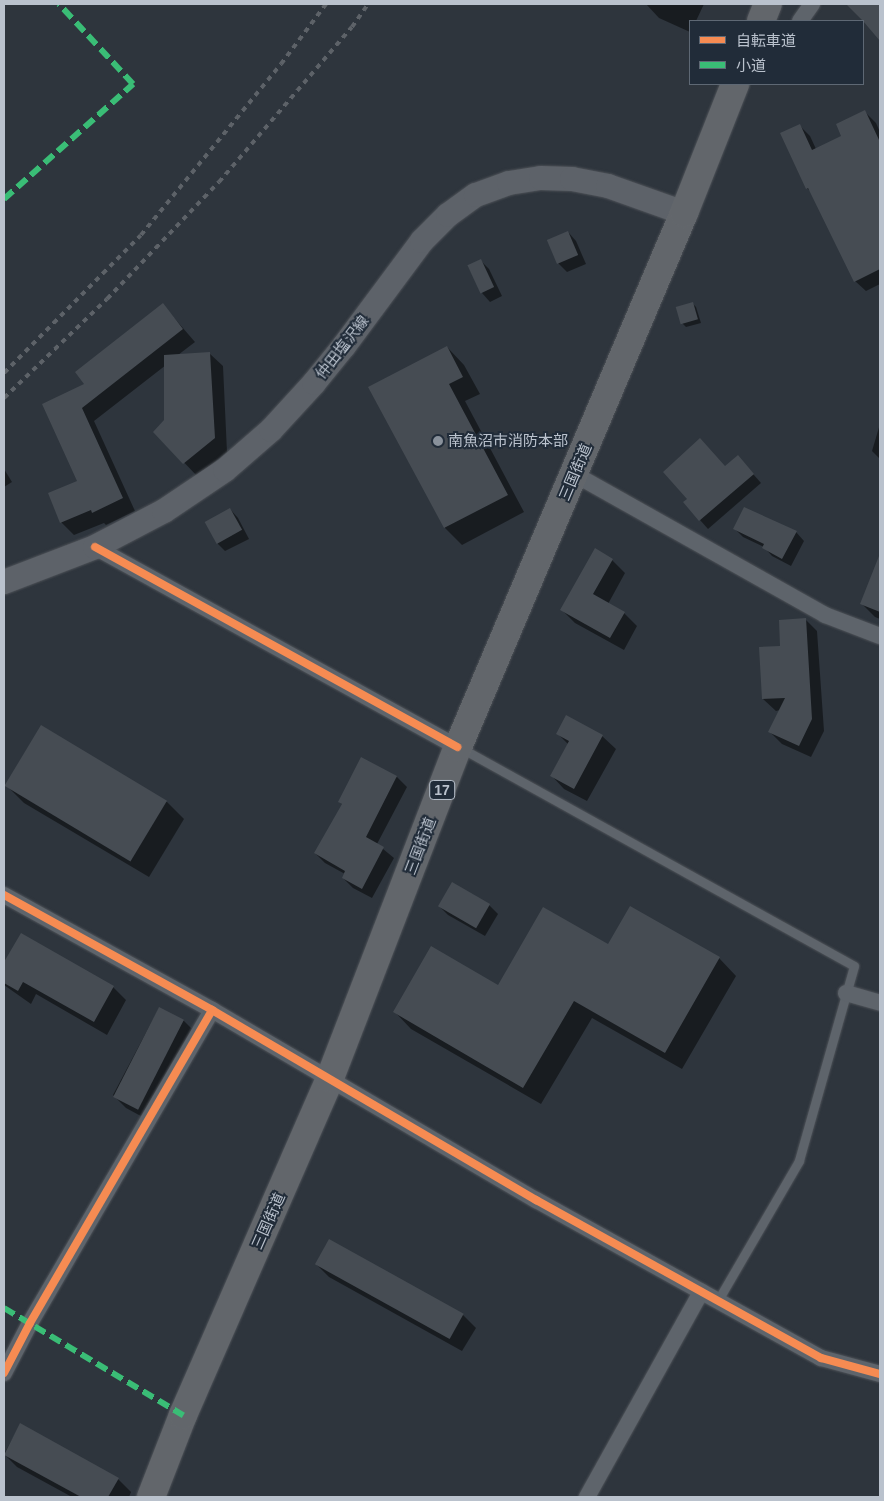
<!DOCTYPE html>
<meta charset="utf-8">
<style>
body{margin:0}
#map{position:relative;width:884px;height:1501px;overflow:hidden;background:#2e353d;font-family:Helvetica,"Noto Sans JP",sans-serif}
div>[style]{position:absolute}
[style*='--x']{left:calc(var(--x)*1px);top:calc(var(--y)*1px);width:calc(var(--w)*1px);rotate:calc(var(--a)*1deg)}
.shadow>*{inset:0;background:#0007}
.building>*{inset:0;background:#464c53;transform-origin:0 0}
.roads{filter:drop-shadow(0 0 1px #4d5157) drop-shadow(0 0 1px #4d5157)}
.service>*{height:9px;margin:-4.5px;padding:0 4.5px;transform-origin:4.5px;border-radius:4.5px;background:#5e646b}
.minor>*{height:16px;margin:-8px;padding:0 8px;transform-origin:8px;border-radius:8px;background:#5e646b}
.secondary>*{height:24px;margin:-12px;padding:0 12px;transform-origin:12px;border-radius:12px;background:#5d6269}
.trunk>*{height:28px;margin:-14px;padding:0 14px;transform-origin:14px;border-radius:14px;background:#62666b}
.rail>*{height:4px;margin-top:-2px;transform-origin:0;background:repeating-linear-gradient(90deg,#5d6268 0 5px,transparent 0 10px)}
.quiet>*{height:6px;margin-top:-3px;transform-origin:0;background:repeating-linear-gradient(90deg,#3abd76 0 12px,transparent 0 18px)}
.cycleway>*{height:8px;margin:-4px;padding:0 4px;transform-origin:4px;border-radius:4px;background:#f68b52}
.dots>*{width:14px;height:14px;translate:-50% -50%;box-sizing:border-box;border:2px solid #212c39;border-radius:50%}
span{translate:-50% -50%;white-space:nowrap;text-align:center;line-height:1.15;-webkit-text-stroke:4px #212c39;paint-order:stroke}
.shield-label span{padding:1px 4px;background:#212c39;border:1px solid;border-radius:4px;-webkit-text-stroke-width:0}
.shield-label{font-size:14px;color:#bac2cd;font-weight:700}
.street-label{font-size:15px;color:#bac2cd}
.poi-label{font-size:15px;color:#bac2cd}
.left{translate:0 -50%;text-align:left}
.frame{position:absolute;inset:0;border:5px solid #bac2cd;pointer-events:none}
.legend{position:absolute;left:689px;top:20px;width:175px;height:65px;box-sizing:border-box;background:#212c39;border:1px solid #5e6874;margin:0;padding:6px 9px;list-style:none;font-size:15px;color:#bac2cd}
.legend li{display:flex;align-items:center;gap:10px;height:25px}
.legend b{width:25px;border:1px solid #5e6874}
</style>
<div id="map">
<div class="shadow">
<div style="clip-path:polygon(646px 4px,704px 4px,696px 21px,690px 21px,690px 32px,659px 18px)"></div>
<div style="clip-path:polygon(850px 4px,880px 4px,880px 39px,849px 5px)"></div>
<div style="clip-path:polygon(865px 112px,876px 123px,880px 132px,880px 284px,866px 291px,855px 281px,813px 194px,807px 188px,799px 125px,810px 136px,816px 149px,843px 137px)"></div>
<div style="clip-path:polygon(568px 232px,576px 241px,586px 264px,567px 272px,558px 263px)"></div>
<div style="clip-path:polygon(480px 260px,489px 269px,502px 296px,490px 302px,482px 293px,468px 266px)"></div>
<div style="clip-path:polygon(692px 303px,696px 307px,701px 323px,686px 327px,682px 323px)"></div>
<div style="clip-path:polygon(163px 305px,195px 342px,178px 355px,209px 353px,223px 366px,227px 452px,197px 476px,155px 432px,166px 421px,166px 365px,94px 421px,135px 511px,106px 525px,104px 523px,74px 535px,61px 522px,79px 482px,43px 404px,86px 385px)"></div>
<div style="clip-path:polygon(447px 347px,464px 365px,480px 394px,465px 401px,524px 512px,462px 545px,445px 528px)"></div>
<div style="clip-path:polygon(880px 424px,880px 459px,872px 451px)"></div>
<div style="clip-path:polygon(746px 466px,761px 483px,708px 529px,700px 520px,726px 468px)"></div>
<div style="clip-path:polygon(4px 469px,12px 482px,4px 487px)"></div>
<div style="clip-path:polygon(230px 509px,238px 518px,249px 539px,225px 551px,216px 542px)"></div>
<div style="clip-path:polygon(735px 529px,796px 532px,804px 541px,791px 566px,772px 556px,764px 547px,743px 537px)"></div>
<div style="clip-path:polygon(880px 556px,880px 619px,875px 617px,862px 604px)"></div>
<div style="clip-path:polygon(612px 560px,625px 573px,608px 604px,624px 613px,637px 626px,624px 650px,575px 623px,562px 610px)"></div>
<div style="clip-path:polygon(805px 619px,817px 631px,824px 731px,811px 757px,782px 744px,770px 732px,780px 710px,776px 711px,763px 699px,782px 647px)"></div>
<div style="clip-path:polygon(567px 717px,602px 736px,616px 749px,587px 801px,564px 789px,551px 775px,568px 744px,558px 734px)"></div>
<div style="clip-path:polygon(397px 777px,407px 787px,377px 844px,394px 858px,372px 898px,353px 888px,343px 878px,345px 874px,325px 863px,315px 853px,343px 805px,339px 802px)"></div>
<div style="clip-path:polygon(6px 785px,167px 802px,184px 819px,149px 877px,24px 803px)"></div>
<div style="clip-path:polygon(452px 884px,489px 905px,498px 914px,485px 936px,448px 915px,439px 906px)"></div>
<div style="clip-path:polygon(631px 908px,719px 958px,736px 976px,682px 1069px,592px 1018px,541px 1104px,411px 1029px,394px 1011px,499px 986px,609px 946px)"></div>
<div style="clip-path:polygon(21px 935px,113px 987px,126px 1000px,107px 1035px,36px 994px,31px 1004px,4px 985px,4px 965px)"></div>
<div style="clip-path:polygon(159px 1008px,184px 1021px,197px 1034px,150px 1121px,126px 1108px,113px 1095px)"></div>
<div style="clip-path:polygon(316px 1264px,463px 1315px,476px 1328px,462px 1351px,329px 1277px)"></div>
<div style="clip-path:polygon(20px 1425px,118px 1479px,131px 1492px,129px 1497px,72px 1497px,17px 1467px,4px 1454px)"></div>
</div>
<div class="building">
<div style="clip-path:polygon(846px 4px,880px 4px,880px 41px,863px 21px)"></div>
<div style="clip-path:polygon(865px 110px,880px 142px,880px 269px,854px 282px,808px 188px,806px 189px,780px 133px,800px 124px,812px 150px,841px 136px,836px 124px)"></div>
<div style="left:568px;top:231px;width:26px;height:23px;rotate:67deg"></div>
<div style="left:481px;top:259px;width:31px;height:15px;rotate:65deg"></div>
<div style="left:693px;top:302px;width:18px;height:18px;rotate:74deg"></div>
<div style="clip-path:polygon(163px 303px,183px 329px,82px 408px,123px 498px,92px 513px,91px 510px,60px 523px,48px 493px,77px 481px,42px 404px,84px 384px,75px 372px)"></div>
<div style="clip-path:polygon(447px 346px,463px 377px,449px 384px,508px 495px,444px 528px,368px 387px)"></div>
<div style="clip-path:polygon(210px 352px,215px 438px,183px 464px,153px 432px,164px 420px,164px 355px)"></div>
<div style="clip-path:polygon(700px 438px,725px 466px,738px 455px,754px 474px,699px 521px,683px 502px,687px 499px,663px 472px)"></div>
<div style="clip-path:polygon(744px 507px,797px 531px,782px 559px,762px 548px,764px 544px,733px 529px)"></div>
<div style="left:230px;top:508px;width:25px;height:29px;rotate:61deg"></div>
<div style="clip-path:polygon(595px 548px,613px 559px,593px 594px,625px 612px,610px 638px,560px 610px)"></div>
<div style="clip-path:polygon(879px 556px,880px 556px,880px 612px,860px 604px)"></div>
<div style="clip-path:polygon(806px 618px,812px 719px,799px 746px,768px 732px,785px 698px,762px 699px,759px 647px,780px 646px,779px 620px)"></div>
<div style="clip-path:polygon(566px 715px,603px 735px,574px 789px,550px 776px,569px 741px,556px 734px)"></div>
<div style="left:41px;top:725px;width:147px;height:71px;rotate:31deg"></div>
<div style="clip-path:polygon(361px 757px,397px 776px,366px 837px,384px 847px,362px 889px,342px 878px,345px 871px,314px 853px,342px 804px,338px 802px)"></div>
<div style="left:452px;top:882px;width:44px;height:28px;rotate:30deg"></div>
<div style="clip-path:polygon(630px 906px,720px 957px,665px 1053px,574px 1001px,523px 1088px,393px 1012px,431px 946px,498px 985px,543px 907px,608px 944px)"></div>
<div style="clip-path:polygon(21px 933px,114px 986px,94px 1022px,23px 982px,18px 991px,4px 983px,4px 962px)"></div>
<div style="left:159px;top:1007px;width:28px;height:101px;rotate:27deg"></div>
<div style="left:329px;top:1239px;width:154px;height:29px;rotate:29deg"></div>
<div style="clip-path:polygon(20px 1423px,119px 1478px,108px 1497px,81px 1497px,4px 1455px)"></div>
</div>
<div class="roads">
<div class="service">
<div style="--x:461;--y:748;--w:449;--a:29"></div>
<div style="--x:854;--y:966;--w:203;--a:105.8"></div>
<div style="--x:799;--y:1161;--w:161;--a:120.2"></div>
</div>
<div class="minor">
<div style="--x:800;--y:21;--w:21;--a:-55"></div>
<div style="--x:574;--y:474;--w:288;--a:29.3"></div>
<div style="--x:825;--y:615;--w:59;--a:20.9"></div>
<div style="--x:95;--y:547;--w:414;--a:28.9"></div>
<div style="--x:4;--y:895;--w:238;--a:28.9"></div>
<div style="--x:212;--y:1010;--w:376;--a:30.4"></div>
<div style="--x:536;--y:1200;--w:326;--a:29"></div>
<div style="--x:821;--y:1358;--w:61;--a:15.2"></div>
<div style="--x:846;--y:993;--w:35;--a:16"></div>
<div style="--x:4;--y:1373;--w:56;--a:-62.5"></div>
<div style="--x:30;--y:1323;--w:362;--a:-59.8"></div>
<div style="--x:587;--y:1497;--w:235;--a:-60.9"></div>
</div>
<div class="secondary">
<div style="--x:4;--y:582;--w:97;--a:-21"></div>
<div style="--x:95;--y:547;--w:78;--a:-27.6"></div>
<div style="--x:164;--y:511;--w:73;--a:-33.9"></div>
<div style="--x:225;--y:470;--w:61;--a:-41"></div>
<div style="--x:271;--y:430;--w:64;--a:-47.5"></div>
<div style="--x:314;--y:383;--w:48;--a:-51"></div>
<div style="--x:344;--y:346;--w:131;--a:-53.4"></div>
<div style="--x:422;--y:241;--w:37;--a:-45"></div>
<div style="--x:448;--y:215;--w:34;--a:-36"></div>
<div style="--x:476;--y:195;--w:35;--a:-20"></div>
<div style="--x:509;--y:183;--w:32;--a:-9"></div>
<div style="--x:541;--y:178;--w:31;--a:2"></div>
<div style="--x:572;--y:179;--w:37;--a:11"></div>
<div style="--x:608;--y:186;--w:81;--a:19.6"></div>
</div>
<div class="trunk">
<div style="--x:761;--y:21;--w:18;--a:-68"></div>
<div style="--x:151;--y:1497;--w:88;--a:-68.7"></div>
<div style="--x:183;--y:1415;--w:368;--a:-66.4"></div>
<div style="--x:330;--y:1078;--w:355;--a:-68.9"></div>
<div style="--x:458;--y:747;--w:580;--a:-67.06"></div>
<div style="--x:684;--y:213;--w:139;--a:-68.4"></div>
</div>
</div>
<div class="rail">
<div style="--x:4;--y:373;--w:194;--a:-45.2"></div>
<div style="--x:141;--y:235;--w:221;--a:-50.7"></div>
<div style="--x:281;--y:64;--w:75;--a:-53.1"></div>
<div style="--x:4;--y:398;--w:143;--a:-43.9"></div>
<div style="--x:107;--y:299;--w:162;--a:-46.3"></div>
<div style="--x:219;--y:182;--w:204;--a:-49.4"></div>
<div style="--x:352;--y:27;--w:28;--a:-55"></div>
</div>
<div class="quiet">
<div style="--x:4;--y:199;--w:173;--a:-41.7"></div>
<div style="--x:133;--y:84;--w:109;--a:-132.8"></div>
<div style="--x:4;--y:1308;--w:209;--a:30.9"></div>
</div>
<div class="cycleway">
<div style="--x:95;--y:547;--w:414;--a:28.9"></div>
<div style="--x:4;--y:895;--w:238;--a:28.9"></div>
<div style="--x:212;--y:1010;--w:376;--a:30.4"></div>
<div style="--x:536;--y:1200;--w:326;--a:29"></div>
<div style="--x:821;--y:1358;--w:61;--a:15.2"></div>
<div style="--x:4;--y:1373;--w:56;--a:-62.5"></div>
<div style="--x:30;--y:1323;--w:362;--a:-59.8"></div>
</div>
<div class="dots">
<div style="left:438px;top:441px;background:#89919b"></div>
</div>
<div class="shield-label">
<span style="left:442px;top:790px">17</span>
</div>
<div class="street-label">
<span style="left:342px;top:347px;rotate:-52deg">仲田塩沢線</span>
<span style="left:575px;top:472px;rotate:-67deg">三国街道</span>
<span style="left:420px;top:846px;rotate:-69deg">三国街道</span>
<span style="left:268px;top:1221px;rotate:-66deg">三国街道</span>
</div>
<div class="poi-label">
<span class="left" style="left:448px;top:441px">南魚沼市消防本部</span>
</div>
<div class="frame"></div>
<ul class="legend">
<li><b style="height:6px;background:#f68b52"></b>自転車道</li>
<li><b style="height:6px;background:#3abd76"></b>小道</li>
</ul>
</div>
